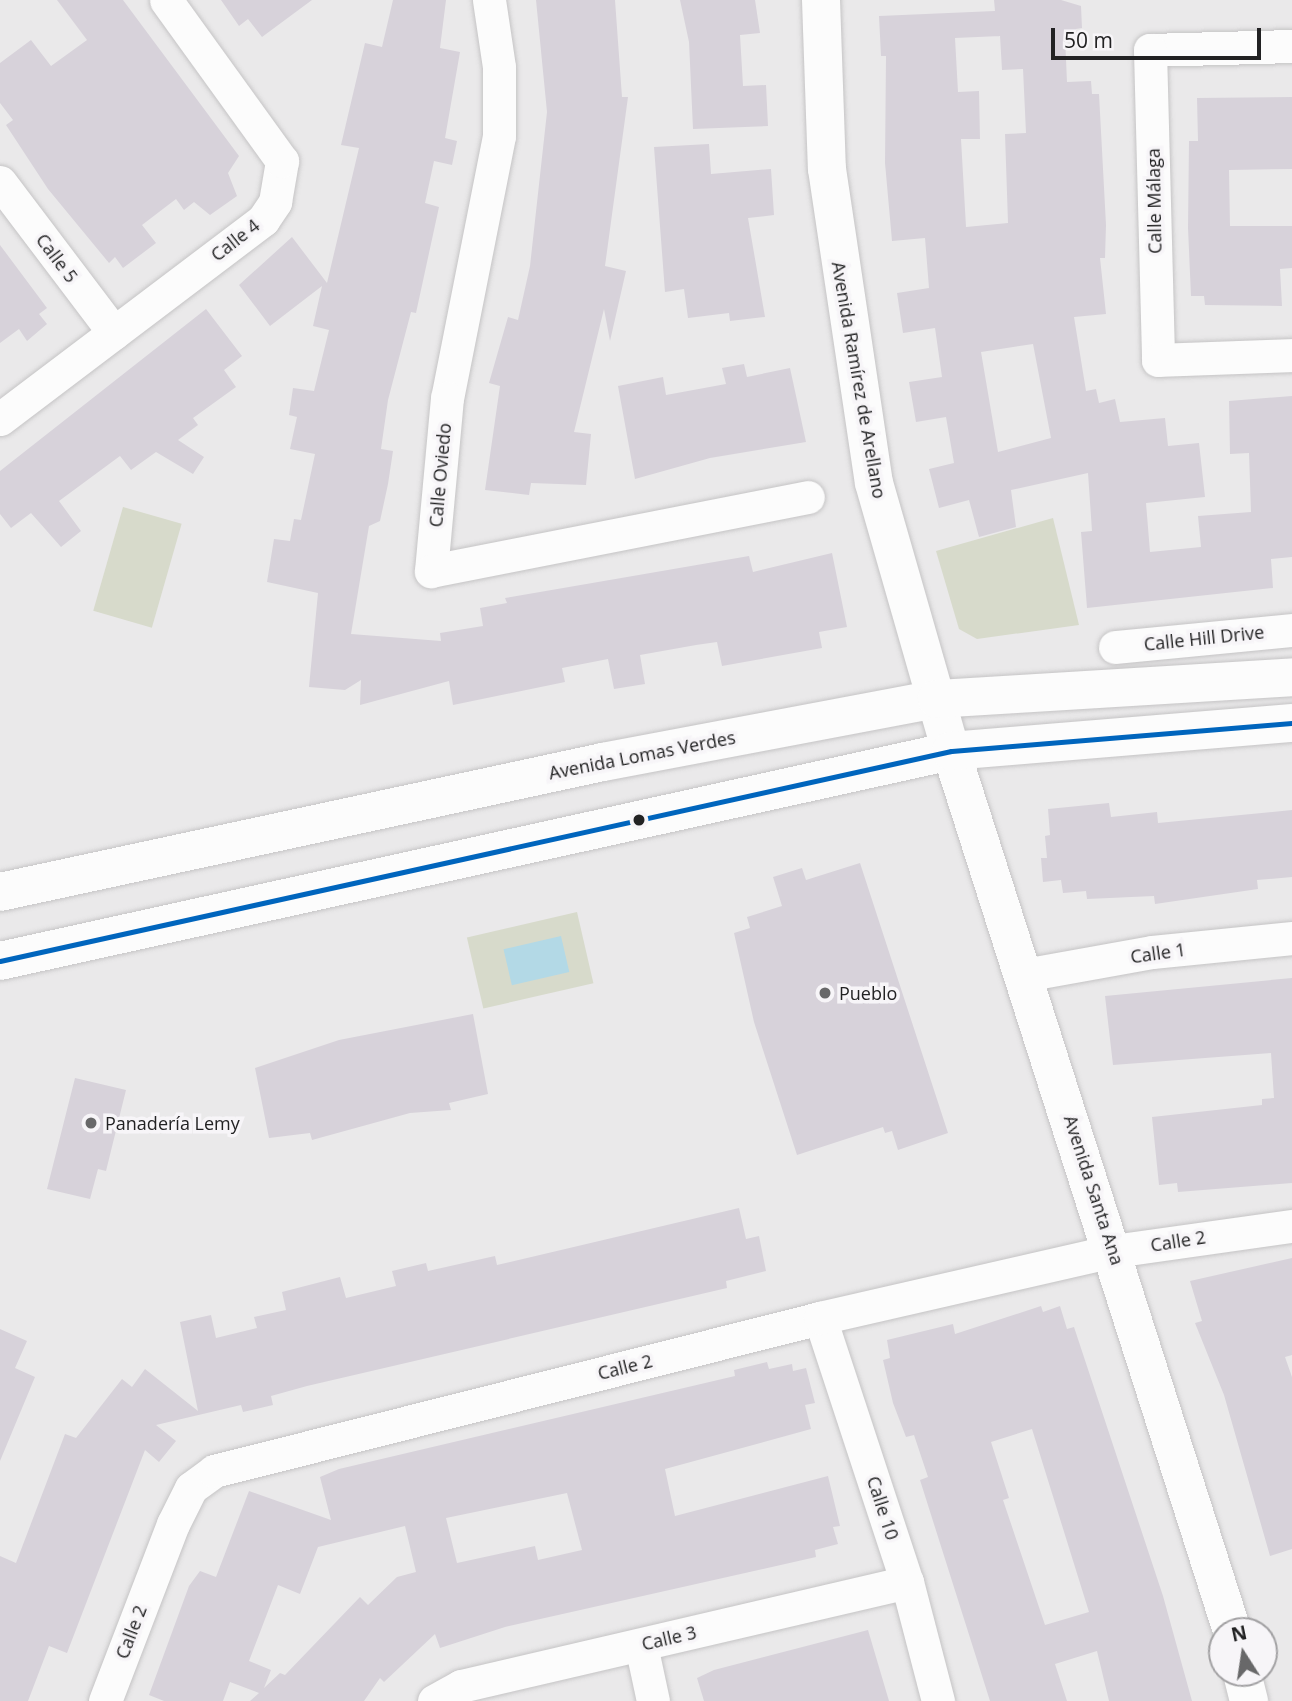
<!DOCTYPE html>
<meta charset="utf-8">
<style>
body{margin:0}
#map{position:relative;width:1292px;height:1701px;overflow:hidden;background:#eae9ea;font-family:"Open Sans",sans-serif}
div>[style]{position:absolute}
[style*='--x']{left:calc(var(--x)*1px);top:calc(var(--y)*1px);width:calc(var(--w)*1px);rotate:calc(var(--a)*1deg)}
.green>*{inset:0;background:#d7dacb;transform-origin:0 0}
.water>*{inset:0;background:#b3d9e6;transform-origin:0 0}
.building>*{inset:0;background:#d7d2da}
.roads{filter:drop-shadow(0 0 2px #c5c4c5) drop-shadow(0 0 2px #c5c4c5)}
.street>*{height:33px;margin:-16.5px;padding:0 16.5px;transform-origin:16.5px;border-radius:16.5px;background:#fcfcfc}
.secondary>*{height:38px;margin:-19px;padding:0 19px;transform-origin:19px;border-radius:19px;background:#fcfcfc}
.highway>*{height:38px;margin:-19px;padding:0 19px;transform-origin:19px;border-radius:19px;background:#fcfcfc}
.bus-1>*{height:5px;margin:-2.5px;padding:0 2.5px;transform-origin:2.5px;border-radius:2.5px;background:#0065bd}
.dots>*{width:19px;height:19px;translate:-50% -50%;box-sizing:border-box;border:4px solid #f7f5f8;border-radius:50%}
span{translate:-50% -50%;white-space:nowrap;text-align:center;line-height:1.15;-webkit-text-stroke:7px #f7f5f8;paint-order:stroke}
.street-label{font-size:18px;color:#222223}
.poi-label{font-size:18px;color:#222223}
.left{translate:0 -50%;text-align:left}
.north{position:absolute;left:1208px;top:1617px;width:70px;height:70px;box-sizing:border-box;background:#f7f5f8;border:2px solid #a2a1a3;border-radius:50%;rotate:348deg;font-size:19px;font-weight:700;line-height:28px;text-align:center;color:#222223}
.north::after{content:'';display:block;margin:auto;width:24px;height:32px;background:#686869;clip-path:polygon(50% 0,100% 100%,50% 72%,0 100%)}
.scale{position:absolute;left:1051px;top:28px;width:210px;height:32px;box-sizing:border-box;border:4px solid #222223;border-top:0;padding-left:9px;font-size:21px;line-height:24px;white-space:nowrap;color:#222223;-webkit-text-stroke:5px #f7f5f8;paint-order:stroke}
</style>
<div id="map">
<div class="green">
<div style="left:123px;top:507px;width:61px;height:108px;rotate:16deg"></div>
<div style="clip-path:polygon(1053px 518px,1079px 625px,977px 639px,959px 629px,936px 551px)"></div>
<div style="left:577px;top:912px;width:73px;height:113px;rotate:77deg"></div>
</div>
<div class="water">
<div style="left:561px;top:936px;width:37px;height:59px;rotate:77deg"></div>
</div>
<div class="building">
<div style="clip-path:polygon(57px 0,123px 0,239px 156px,228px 173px,237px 196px,210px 215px,194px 202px,184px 210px,176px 199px,142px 225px,156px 243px,123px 268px,115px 257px,109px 263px,48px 189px,6px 125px,13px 120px,0 103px,0 63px,31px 40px,51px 66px,87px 40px)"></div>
<div style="clip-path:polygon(221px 0,312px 0,262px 37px,248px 19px,239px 26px)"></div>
<div style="clip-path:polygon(393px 0,446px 0,440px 48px,460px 52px,445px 138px,457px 141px,452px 165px,434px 161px,425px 203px,439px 207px,416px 313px,411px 312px,388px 400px,381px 449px,393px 451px,388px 484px,380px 521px,369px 526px,351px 634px,441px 641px,440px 633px,483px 626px,480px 608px,507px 603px,505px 598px,749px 556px,753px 572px,832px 553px,847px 627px,819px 632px,822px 648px,722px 666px,717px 642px,696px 645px,640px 655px,645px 684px,614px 689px,608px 659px,562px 668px,565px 682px,453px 705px,449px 681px,360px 705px,361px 680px,345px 690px,309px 687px,318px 593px,267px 582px,274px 539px,290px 541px,294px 519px,301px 520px,315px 454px,290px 449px,297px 417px,289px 415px,293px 388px,314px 391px,329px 330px,313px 326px,322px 286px,270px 326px,239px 285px,292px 237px,327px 283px,359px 148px,341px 145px,365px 43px,382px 47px)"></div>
<div style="clip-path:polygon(536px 0,615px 0,622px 97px,628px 97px,605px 266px,626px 271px,610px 341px,604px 309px,574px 432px,591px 434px,586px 485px,531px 483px,529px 495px,485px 490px,500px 386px,489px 383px,508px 317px,518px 320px,530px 266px,547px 112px)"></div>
<div style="clip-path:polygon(680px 0,755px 0,760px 33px,740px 35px,743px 86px,766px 85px,768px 126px,693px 129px,689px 42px)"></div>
<div style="clip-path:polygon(evenodd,994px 0,1061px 0,1081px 6px,1082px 28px,1076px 29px,1077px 36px,1065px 37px,1067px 82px,1091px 81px,1092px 94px,1099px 94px,1106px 225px,1105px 258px,1100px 258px,1106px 314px,1074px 317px,1086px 391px,1096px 389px,1099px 403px,1115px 399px,1120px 422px,1165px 418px,1168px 446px,1199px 443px,1205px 497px,1146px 503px,1150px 552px,1201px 547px,1198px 516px,1251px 512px,1249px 453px,1230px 454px,1229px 401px,1292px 396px,1292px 557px,1271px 559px,1273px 588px,1087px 608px,1081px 532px,1092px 531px,1088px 473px,1011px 490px,1016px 527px,979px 537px,969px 500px,939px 508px,929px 469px,954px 463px,946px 417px,916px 422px,909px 382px,942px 377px,935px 328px,903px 333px,897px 293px,929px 288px,925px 238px,892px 241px,885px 163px,886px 56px,881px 56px,879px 16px,995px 11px,994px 0,1000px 36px,1002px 70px,1023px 69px,1026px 133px,1005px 134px,1008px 223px,966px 227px,961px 139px,980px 139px,979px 91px,958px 92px,955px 38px,1000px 36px,994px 0,1033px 344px,1051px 438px,998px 452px,981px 352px,1033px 344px)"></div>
<div style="clip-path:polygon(1292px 97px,1292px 169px,1229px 170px,1230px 226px,1292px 226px,1292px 268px,1280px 269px,1282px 306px,1205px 305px,1204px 296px,1191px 296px,1188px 228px,1189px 141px,1198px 141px,1197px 98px)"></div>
<div style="clip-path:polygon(709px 144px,711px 174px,771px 169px,774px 215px,748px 218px,765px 317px,730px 321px,729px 313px,688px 318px,684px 289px,665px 292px,654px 147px)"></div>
<div style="clip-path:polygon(0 245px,47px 308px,39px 314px,47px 324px,27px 341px,19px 329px,0 343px)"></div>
<div style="clip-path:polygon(206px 309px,242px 356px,224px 370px,236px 387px,193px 418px,198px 425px,178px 440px,204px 457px,193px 474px,156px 452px,131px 470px,120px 456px,59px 501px,81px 531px,61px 547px,31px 513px,11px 528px,0 514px,0 471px)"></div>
<div style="clip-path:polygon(744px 364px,747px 377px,790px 368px,806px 442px,710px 458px,635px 479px,618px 386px,663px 377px,666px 395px,726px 384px,722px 368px)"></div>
<div style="clip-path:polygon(1109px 803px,1111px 817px,1157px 812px,1158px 823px,1292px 810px,1292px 877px,1257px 880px,1258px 889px,1155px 904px,1154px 896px,1087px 899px,1086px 891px,1063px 893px,1061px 880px,1043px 882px,1041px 858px,1047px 858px,1045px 836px,1050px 835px,1048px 809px)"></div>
<div style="clip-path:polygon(860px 863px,948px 1133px,898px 1150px,892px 1131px,885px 1133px,883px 1127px,797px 1155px,754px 1022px,734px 933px,750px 928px,747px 917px,782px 906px,773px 877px,802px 868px,806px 880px)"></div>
<div style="clip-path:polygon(1292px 978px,1292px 1183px,1178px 1192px,1177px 1183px,1159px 1185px,1152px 1117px,1262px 1105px,1262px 1099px,1274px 1098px,1271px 1053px,1113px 1065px,1105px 996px)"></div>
<div style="clip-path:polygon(473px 1014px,488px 1094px,449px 1103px,451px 1110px,410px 1113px,312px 1140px,310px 1133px,269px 1138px,255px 1068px,339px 1040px)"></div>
<div style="clip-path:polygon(75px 1078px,126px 1090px,106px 1171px,98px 1169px,90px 1199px,47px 1189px)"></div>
<div style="clip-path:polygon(739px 1208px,746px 1239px,759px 1236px,766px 1271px,726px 1281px,727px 1288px,307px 1386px,271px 1396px,273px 1405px,243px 1412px,241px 1405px,156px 1425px,176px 1441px,159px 1462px,145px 1450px,67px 1653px,49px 1646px,28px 1701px,0 1701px,0 1556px,16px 1563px,65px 1434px,76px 1438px,122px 1379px,132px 1387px,145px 1369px,198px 1411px,180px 1322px,211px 1315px,216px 1338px,257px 1328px,254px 1317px,286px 1310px,282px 1292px,340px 1277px,346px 1298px,396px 1286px,392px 1271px,426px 1263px,428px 1271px,495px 1256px,497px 1265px)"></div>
<div style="clip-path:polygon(1292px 1258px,1292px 1355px,1285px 1357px,1292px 1377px,1292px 1549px,1270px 1556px,1224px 1395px,1195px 1323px,1202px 1321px,1190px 1281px)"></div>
<div style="clip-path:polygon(evenodd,1041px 1306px,1043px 1312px,1060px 1306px,1067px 1329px,1074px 1327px,1163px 1596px,1192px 1701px,1109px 1701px,1097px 1651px,1055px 1664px,1067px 1701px,990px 1701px,920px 1480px,928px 1477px,914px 1435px,906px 1437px,893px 1403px,883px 1360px,890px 1358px,887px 1340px,953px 1324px,955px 1334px,1041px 1306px,1032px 1429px,1089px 1612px,1045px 1625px,1003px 1500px,1009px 1498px,991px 1442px,1032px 1429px)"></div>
<div style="clip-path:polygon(0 1329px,27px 1341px,15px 1368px,35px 1377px,0 1461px)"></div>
<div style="clip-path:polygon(evenodd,767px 1362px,769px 1369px,792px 1364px,793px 1371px,806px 1368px,815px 1403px,805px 1405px,811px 1429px,665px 1469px,675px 1516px,828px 1476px,840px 1526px,833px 1527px,838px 1544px,815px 1550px,816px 1557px,505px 1627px,440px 1648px,435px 1634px,384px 1682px,380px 1678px,364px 1701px,250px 1701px,259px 1693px,230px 1682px,223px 1701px,164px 1701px,149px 1695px,189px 1586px,200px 1571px,216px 1577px,249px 1491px,331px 1520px,320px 1477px,339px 1469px,735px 1376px,734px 1370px,767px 1362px,567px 1493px,582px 1550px,538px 1560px,535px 1546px,457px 1563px,446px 1518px,567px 1493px,767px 1362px,405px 1526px,416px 1572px,397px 1577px,368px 1605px,360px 1597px,285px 1675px,280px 1673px,264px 1688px,271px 1670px,249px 1661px,278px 1585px,300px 1594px,318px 1547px,405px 1526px)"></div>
<div style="clip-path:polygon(868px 1630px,889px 1701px,704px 1701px,697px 1678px,714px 1670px)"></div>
</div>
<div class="roads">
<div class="street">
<div style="--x:489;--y:0;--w:68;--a:81.5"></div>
<div style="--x:499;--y:67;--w:69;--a:90"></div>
<div style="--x:499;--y:136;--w:267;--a:101.2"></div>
<div style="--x:447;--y:398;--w:174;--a:95.3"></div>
<div style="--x:431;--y:571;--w:384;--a:-11.1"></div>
<div style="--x:1292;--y:46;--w:142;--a:178.4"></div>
<div style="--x:1150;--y:50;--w:310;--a:88.5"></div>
<div style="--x:1158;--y:360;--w:134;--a:-2.1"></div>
<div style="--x:0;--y:182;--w:189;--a:52.9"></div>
<div style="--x:0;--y:419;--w:330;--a:-37.1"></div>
<div style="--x:263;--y:220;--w:22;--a:-56"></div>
<div style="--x:275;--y:202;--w:42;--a:-80.3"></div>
<div style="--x:282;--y:161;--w:198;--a:-125.8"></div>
<div style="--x:1115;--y:647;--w:178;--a:-5.5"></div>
<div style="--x:1024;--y:975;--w:130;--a:-10.2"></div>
<div style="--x:1152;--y:952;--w:141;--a:-5.7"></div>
<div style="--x:820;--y:1318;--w:278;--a:71.8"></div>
<div style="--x:907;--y:1582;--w:123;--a:75.4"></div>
<div style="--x:641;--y:1645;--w:57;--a:77.9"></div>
<div style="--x:105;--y:1701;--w:190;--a:-69"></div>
<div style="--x:173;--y:1524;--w:40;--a:-63.4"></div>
<div style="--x:191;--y:1488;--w:29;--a:-36"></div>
<div style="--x:214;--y:1471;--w:625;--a:-14.17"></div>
<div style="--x:820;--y:1318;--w:301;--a:-12.9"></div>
<div style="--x:1113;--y:1251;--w:181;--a:-8"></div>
<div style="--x:434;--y:1701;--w:31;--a:-29"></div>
<div style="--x:461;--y:1686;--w:458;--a:-13.1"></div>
</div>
<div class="secondary">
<div style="--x:821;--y:0;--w:169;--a:88"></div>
<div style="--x:827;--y:169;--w:317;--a:81.5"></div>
<div style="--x:874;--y:483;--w:279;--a:74"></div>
<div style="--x:951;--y:751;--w:924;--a:72.29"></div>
<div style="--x:1242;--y:1673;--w:29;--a:76"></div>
</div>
<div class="highway">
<div style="--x:0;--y:892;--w:617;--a:-12.17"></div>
<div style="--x:603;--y:762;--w:340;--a:-10.7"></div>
<div style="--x:937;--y:699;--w:356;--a:-3.5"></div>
<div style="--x:0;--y:961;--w:974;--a:-12.45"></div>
<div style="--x:951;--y:751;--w:342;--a:-4.7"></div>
</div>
</div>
<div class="bus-1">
<div style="--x:0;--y:961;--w:974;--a:-12.45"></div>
<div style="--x:951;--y:751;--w:342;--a:-4.7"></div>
</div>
<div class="dots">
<div style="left:639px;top:820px;background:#222223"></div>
<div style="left:825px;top:993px;background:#686869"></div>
<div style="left:91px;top:1123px;background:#686869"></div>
</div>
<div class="street-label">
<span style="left:1154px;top:201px;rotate:-91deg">Calle Málaga</span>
<span style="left:235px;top:240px;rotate:-38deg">Calle 4</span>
<span style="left:57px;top:258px;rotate:53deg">Calle 5</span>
<span style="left:859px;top:380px;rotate:80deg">Avenida Ramírez de Arellano</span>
<span style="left:440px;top:475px;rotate:-85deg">Calle Oviedo</span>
<span style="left:1204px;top:638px;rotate:-6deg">Calle Hill Drive</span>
<span style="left:642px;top:755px;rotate:-11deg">Avenida Lomas Verdes</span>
<span style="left:1158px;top:953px;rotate:-8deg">Calle 1</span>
<span style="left:1094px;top:1190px;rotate:72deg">Avenida Santa Ana</span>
<span style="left:1178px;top:1241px;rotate:-9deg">Calle 2</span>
<span style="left:625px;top:1367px;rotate:-14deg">Calle 2</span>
<span style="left:883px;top:1508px;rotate:72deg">Calle 10</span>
<span style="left:131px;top:1632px;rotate:-69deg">Calle 2</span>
<span style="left:669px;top:1638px;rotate:-13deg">Calle 3</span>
</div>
<div class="poi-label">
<span class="left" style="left:839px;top:993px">Pueblo</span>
<span class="left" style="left:105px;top:1123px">Panadería Lemy</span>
</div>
<div class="north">N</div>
<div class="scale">50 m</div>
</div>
